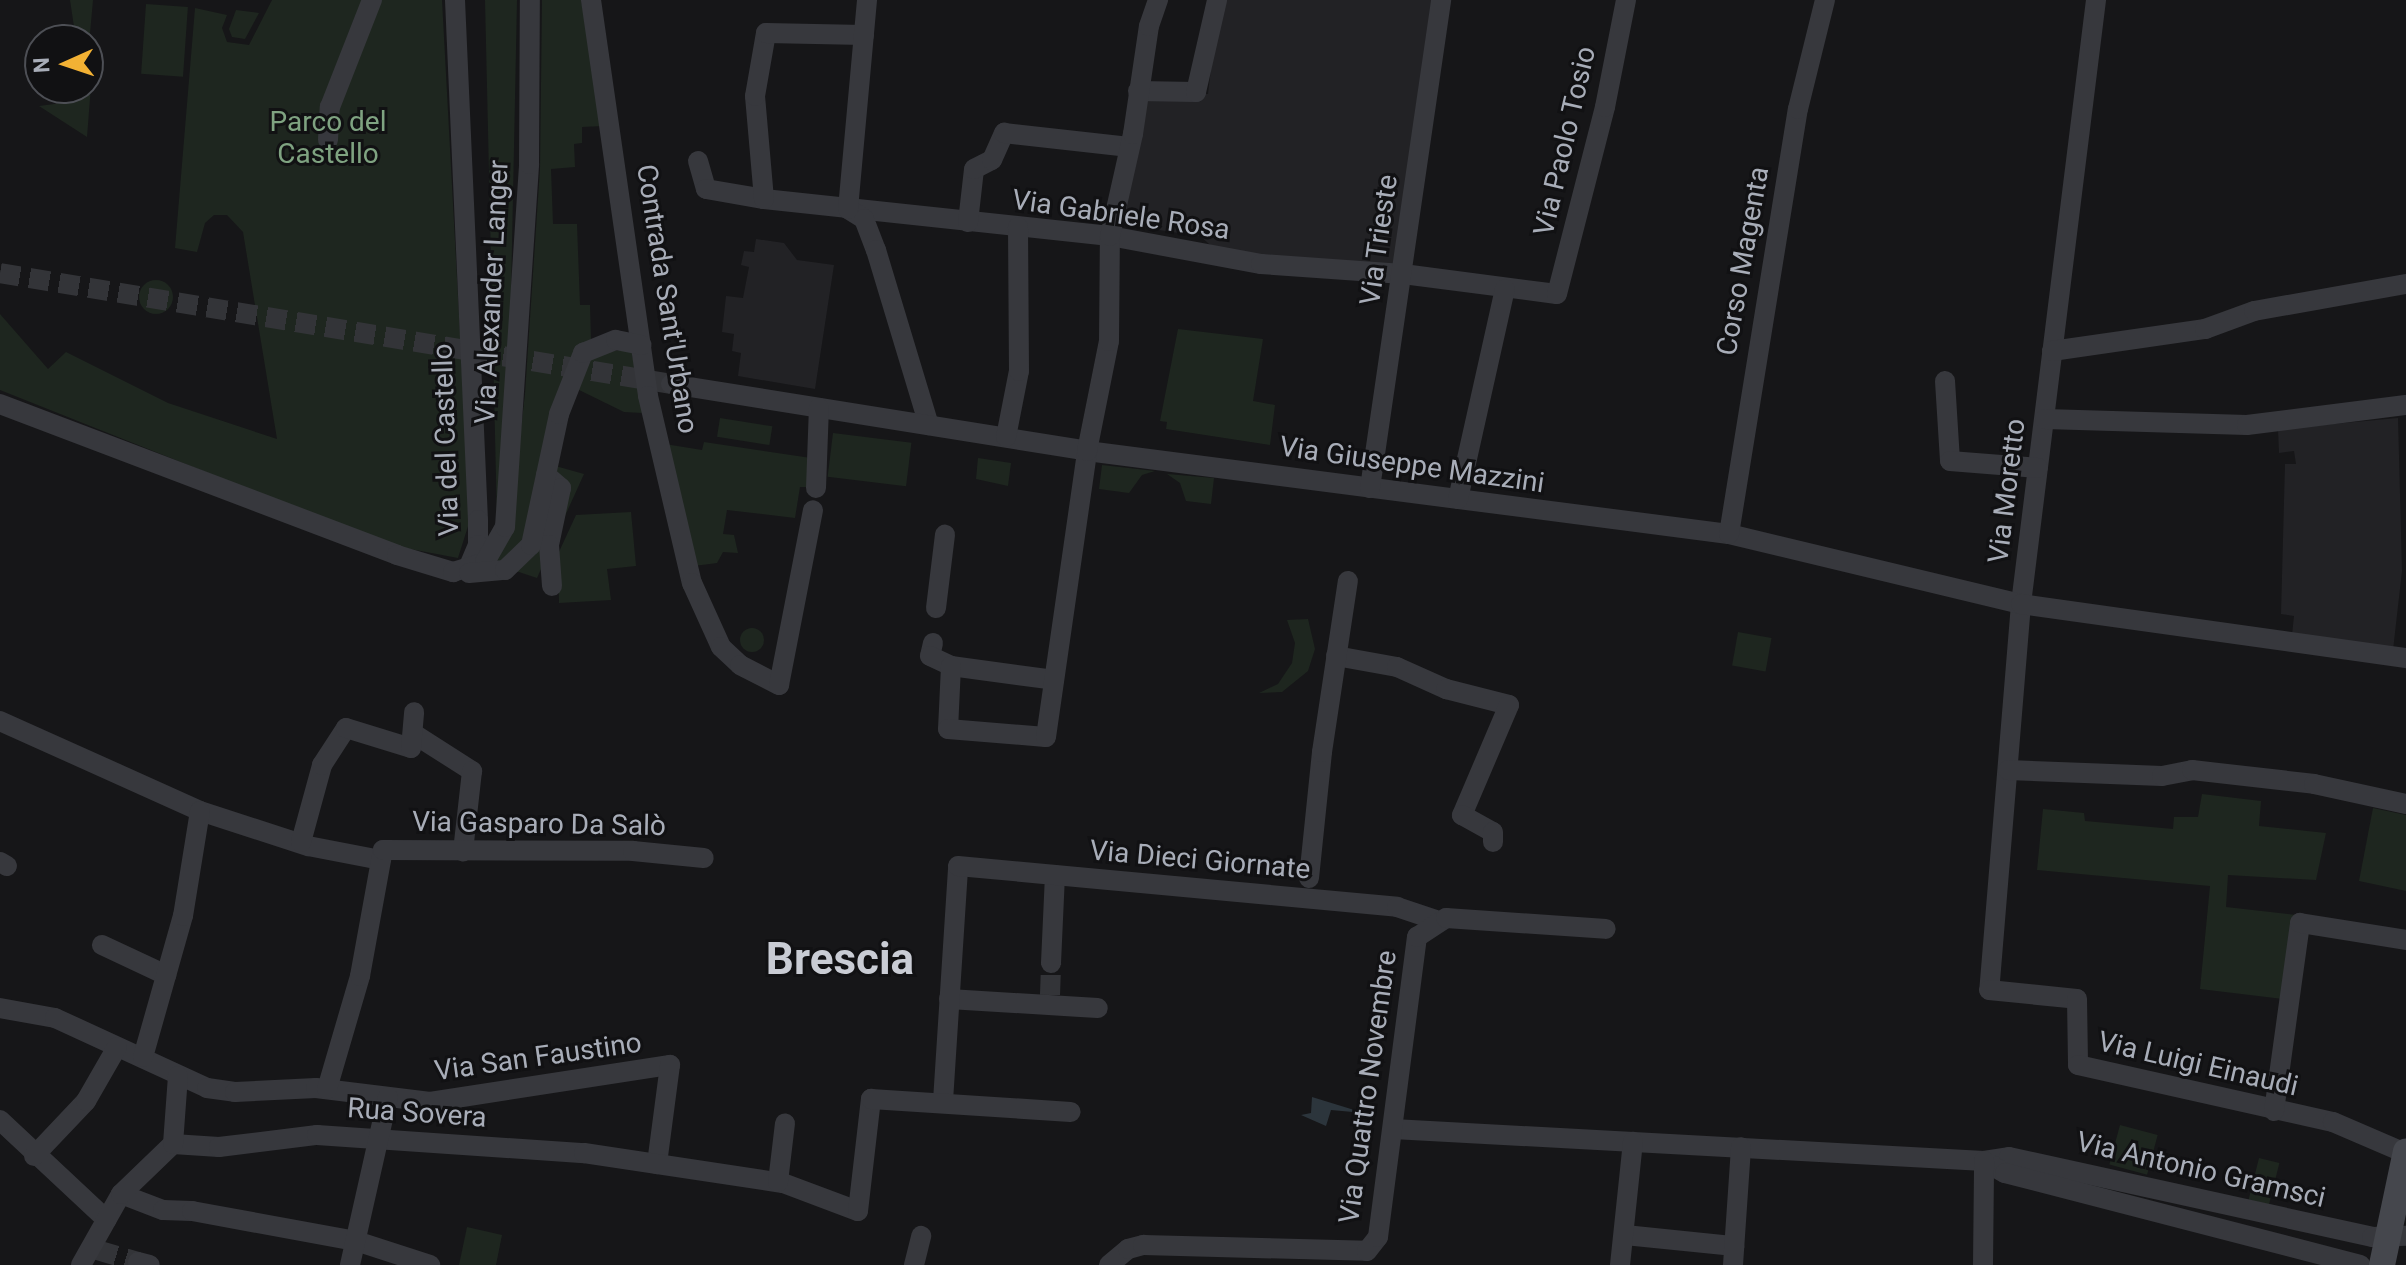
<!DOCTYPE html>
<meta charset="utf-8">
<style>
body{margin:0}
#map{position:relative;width:2406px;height:1265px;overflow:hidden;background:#161618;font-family:Roboto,sans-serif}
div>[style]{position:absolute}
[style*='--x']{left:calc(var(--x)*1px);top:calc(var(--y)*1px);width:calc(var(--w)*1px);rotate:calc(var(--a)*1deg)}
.built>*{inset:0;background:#222225}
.green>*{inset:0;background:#1e261f;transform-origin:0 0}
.round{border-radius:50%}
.water>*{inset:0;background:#2c353c}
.street-tunnel>*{height:20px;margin-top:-10px;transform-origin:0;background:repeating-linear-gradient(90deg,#333438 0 20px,transparent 0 30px)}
.street>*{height:20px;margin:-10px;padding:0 10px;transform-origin:10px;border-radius:10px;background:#37383d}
.secondary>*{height:26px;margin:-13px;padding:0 13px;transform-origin:13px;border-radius:13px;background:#45474d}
span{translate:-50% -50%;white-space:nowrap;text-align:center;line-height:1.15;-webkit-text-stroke:6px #111113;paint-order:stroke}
.park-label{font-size:28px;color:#7fa381}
.street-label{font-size:28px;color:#a8adb8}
.town-label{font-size:44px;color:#c9ccd4;font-weight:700}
.north{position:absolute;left:24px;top:24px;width:80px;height:80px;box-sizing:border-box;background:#111113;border:2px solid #4d4f55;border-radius:50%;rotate:267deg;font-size:22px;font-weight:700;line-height:32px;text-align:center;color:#a8adb8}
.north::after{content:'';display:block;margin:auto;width:28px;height:36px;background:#f2b134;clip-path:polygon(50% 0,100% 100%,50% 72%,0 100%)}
</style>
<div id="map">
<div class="built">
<div style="clip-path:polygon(1219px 0,1434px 0,1395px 270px,1216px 250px,1200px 236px,1117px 224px,1142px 96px,1208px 94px)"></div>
<div style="clip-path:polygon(756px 239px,784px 243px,797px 260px,834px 265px,815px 389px,738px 376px,741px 353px,732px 351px,734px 334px,722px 332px,726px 296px,743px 298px,749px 267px,741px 265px,744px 251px,754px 252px)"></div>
<div style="clip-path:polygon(2398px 418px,2402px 571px,2393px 650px,2292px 635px,2294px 616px,2281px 614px,2285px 464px,2296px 464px,2294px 451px,2279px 453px,2278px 429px)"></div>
</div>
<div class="green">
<div style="clip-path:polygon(70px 0,93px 0,88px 55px,88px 40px,76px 40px)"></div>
<div style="clip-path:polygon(272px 0,442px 0,470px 520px,458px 558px,389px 545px,0 390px,0 314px,48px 369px,66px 352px,168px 403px,277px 439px,243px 232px,227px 215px,214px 215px,205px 223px,197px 252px,175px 248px,195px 8px,227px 15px,222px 28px,227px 42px,249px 45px)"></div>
<div style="clip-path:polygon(485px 0,517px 0,510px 343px,497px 521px)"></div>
<div style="clip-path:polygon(542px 0,581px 0,599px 92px,603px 126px,582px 127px,582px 143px,574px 144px,575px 167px,551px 169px,553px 224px,577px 224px,580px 305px,590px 305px,591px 339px,577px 351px,520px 554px,486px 566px,510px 526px,525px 394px,540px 169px)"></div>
<div style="left:146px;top:4px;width:42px;height:70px;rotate:4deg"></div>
<div style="clip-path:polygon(236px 10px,259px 13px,245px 39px,232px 37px,229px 29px)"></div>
<div style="clip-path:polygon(91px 86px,87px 137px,39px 106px,77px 101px)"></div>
<div class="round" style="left:139px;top:280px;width:34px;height:34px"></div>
<div style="clip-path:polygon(1178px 329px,1263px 339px,1253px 401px,1275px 405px,1270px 445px,1166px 429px,1167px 422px,1160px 421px)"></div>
<div style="clip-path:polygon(631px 348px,643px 413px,624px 412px,573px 387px,586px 356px)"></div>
<div style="left:720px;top:418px;width:53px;height:19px;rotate:9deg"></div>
<div style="left:833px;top:433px;width:79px;height:44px;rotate:7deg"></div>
<div style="clip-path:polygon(704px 442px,811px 458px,809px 487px,800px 487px,795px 518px,727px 510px,723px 534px,734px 535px,738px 553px,723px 552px,717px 563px,694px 566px,665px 444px,702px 450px)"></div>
<div style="clip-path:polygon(978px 458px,1011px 463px,1008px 486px,976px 479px)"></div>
<div style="clip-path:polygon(552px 465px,584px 474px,537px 578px,519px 572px,454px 577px,518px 566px)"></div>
<div style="clip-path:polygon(1102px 465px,1155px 471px,1142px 475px,1129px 493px,1099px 489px)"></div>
<div style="clip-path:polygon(1167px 474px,1214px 478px,1211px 504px,1186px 501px,1180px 483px)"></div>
<div style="clip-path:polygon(631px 512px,636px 566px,607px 569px,611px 600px,559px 603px,558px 554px,576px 515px)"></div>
<div style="clip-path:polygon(1308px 619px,1315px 649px,1308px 671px,1282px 692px,1259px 693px,1278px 684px,1292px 663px,1295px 643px,1287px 620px)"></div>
<div class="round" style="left:740px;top:628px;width:24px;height:24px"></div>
<div style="left:1738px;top:632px;width:34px;height:34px;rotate:10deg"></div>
<div style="clip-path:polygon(2202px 794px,2261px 801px,2259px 826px,2326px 833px,2316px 880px,2228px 875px,2226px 907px,2296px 915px,2283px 999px,2200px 989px,2210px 886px,2037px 870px,2043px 809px,2084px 813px,2085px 821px,2173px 829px,2174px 817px,2198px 817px)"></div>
<div style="clip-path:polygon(2373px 808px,2406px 815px,2406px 891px,2359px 881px)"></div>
<div style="left:2120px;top:1125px;width:39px;height:41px;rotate:15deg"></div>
<div style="left:2259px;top:1158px;width:21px;height:43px;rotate:14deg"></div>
<div style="clip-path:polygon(467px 1227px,502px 1235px,496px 1265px,459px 1265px)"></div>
</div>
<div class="water">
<div style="clip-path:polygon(1312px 1097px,1364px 1113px,1331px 1110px,1326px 1126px,1301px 1115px,1311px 1113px)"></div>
</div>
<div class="street-tunnel">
<div style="--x:0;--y:273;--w:680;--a:9.39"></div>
<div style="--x:1050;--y:995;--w:32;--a:-88"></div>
<div style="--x:97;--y:1250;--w:43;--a:16.3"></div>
</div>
<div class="street">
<div style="--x:455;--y:0;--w:521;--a:87.47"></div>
<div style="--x:478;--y:520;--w:25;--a:90"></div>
<div style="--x:478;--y:545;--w:26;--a:113"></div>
<div style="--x:591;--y:0;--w:400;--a:81.8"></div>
<div style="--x:648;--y:396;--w:192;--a:76.8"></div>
<div style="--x:692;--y:583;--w:70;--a:65.6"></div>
<div style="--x:721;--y:647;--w:26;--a:43"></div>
<div style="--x:740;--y:665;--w:44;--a:27.1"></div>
<div style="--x:779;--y:685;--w:178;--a:-79"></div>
<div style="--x:2096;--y:0;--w:609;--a:97.08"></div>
<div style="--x:2021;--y:604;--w:387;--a:94.7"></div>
<div style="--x:1989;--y:990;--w:88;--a:5.8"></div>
<div style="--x:2077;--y:999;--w:66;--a:89.1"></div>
<div style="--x:2078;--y:1065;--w:261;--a:12.6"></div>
<div style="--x:2333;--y:1122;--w:78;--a:23.3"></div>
<div style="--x:1138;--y:91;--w:58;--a:1"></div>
<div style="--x:1196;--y:92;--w:94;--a:-77.1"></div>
<div style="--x:328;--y:140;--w:33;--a:-87"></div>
<div style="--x:330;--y:107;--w:115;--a:-68.6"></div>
<div style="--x:698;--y:161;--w:29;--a:74"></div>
<div style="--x:706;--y:189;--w:59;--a:9.8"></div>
<div style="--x:764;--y:199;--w:348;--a:6.1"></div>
<div style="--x:1110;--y:236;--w:154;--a:10.5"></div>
<div style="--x:1261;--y:264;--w:142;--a:4"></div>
<div style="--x:1403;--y:274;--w:155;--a:7.4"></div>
<div style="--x:1557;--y:294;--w:193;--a:-75.6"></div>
<div style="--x:1605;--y:107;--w:109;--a:-78.9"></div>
<div style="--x:764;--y:199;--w:103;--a:-95"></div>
<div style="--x:755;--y:96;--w:64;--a:-80.1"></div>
<div style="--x:766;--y:33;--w:98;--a:1.2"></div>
<div style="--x:848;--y:209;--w:19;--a:32"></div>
<div style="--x:864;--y:219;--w:33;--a:69"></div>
<div style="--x:876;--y:250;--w:183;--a:73.2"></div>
<div style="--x:848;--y:209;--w:210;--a:-84.8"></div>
<div style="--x:968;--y:222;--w:53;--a:-83.5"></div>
<div style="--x:974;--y:169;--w:20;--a:-27"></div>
<div style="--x:992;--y:160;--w:30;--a:-66"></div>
<div style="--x:1004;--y:133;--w:126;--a:6.4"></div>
<div style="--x:2052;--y:351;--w:155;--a:-8.2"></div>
<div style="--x:2205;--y:329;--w:52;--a:-20.2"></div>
<div style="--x:2254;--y:311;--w:154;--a:-10.1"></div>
<div style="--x:1945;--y:381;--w:80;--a:86.4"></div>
<div style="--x:1950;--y:461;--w:88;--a:4.5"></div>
<div style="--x:671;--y:384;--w:421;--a:9.1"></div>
<div style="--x:1087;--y:451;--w:647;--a:7.37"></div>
<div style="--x:1729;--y:534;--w:300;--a:13.5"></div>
<div style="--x:2021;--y:604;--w:389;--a:8"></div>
<div style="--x:0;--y:404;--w:425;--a:20.8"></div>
<div style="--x:397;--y:555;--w:59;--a:16.9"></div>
<div style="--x:453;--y:572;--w:34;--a:-17"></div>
<div style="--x:485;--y:562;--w:40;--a:-60.3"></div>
<div style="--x:505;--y:527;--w:364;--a:-86.2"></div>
<div style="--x:529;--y:164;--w:164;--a:-89.7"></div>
<div style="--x:2045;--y:419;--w:202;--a:1.7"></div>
<div style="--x:2247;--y:425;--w:160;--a:-7.2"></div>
<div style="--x:1006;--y:437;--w:67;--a:-78.9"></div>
<div style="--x:1019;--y:371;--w:144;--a:-90.4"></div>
<div style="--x:546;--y:475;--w:20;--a:41"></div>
<div style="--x:561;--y:488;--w:58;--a:101.9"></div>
<div style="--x:549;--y:545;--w:41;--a:85.8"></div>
<div style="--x:816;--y:488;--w:80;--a:-87.9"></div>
<div style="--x:1370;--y:488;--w:493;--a:-81.7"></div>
<div style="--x:1458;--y:499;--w:215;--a:-77.4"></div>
<div style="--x:1729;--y:534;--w:431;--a:-80.8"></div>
<div style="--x:1798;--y:109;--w:112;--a:-76.1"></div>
<div style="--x:469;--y:573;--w:36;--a:-5"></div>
<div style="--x:505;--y:570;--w:36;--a:-44"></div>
<div style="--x:531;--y:545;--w:134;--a:-77.9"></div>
<div style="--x:559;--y:414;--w:66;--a:-68.5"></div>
<div style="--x:583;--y:353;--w:35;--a:-22"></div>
<div style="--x:616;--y:340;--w:26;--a:11"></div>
<div style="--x:936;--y:608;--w:74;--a:-83"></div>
<div style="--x:933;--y:643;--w:13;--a:103"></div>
<div style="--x:930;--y:656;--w:23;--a:25"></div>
<div style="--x:951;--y:666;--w:104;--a:7.7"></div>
<div style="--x:1336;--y:656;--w:62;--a:10.2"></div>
<div style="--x:1397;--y:667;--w:54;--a:24.2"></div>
<div style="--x:1446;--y:689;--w:65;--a:14.3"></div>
<div style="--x:1509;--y:705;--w:120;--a:113.1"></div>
<div style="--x:1462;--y:815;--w:35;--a:29"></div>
<div style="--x:1493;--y:832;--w:10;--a:90"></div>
<div style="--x:951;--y:666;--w:63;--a:92.7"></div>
<div style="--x:948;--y:729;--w:98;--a:4.7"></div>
<div style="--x:1046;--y:737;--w:289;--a:-81.8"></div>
<div style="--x:1087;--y:451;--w:112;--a:-78.7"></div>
<div style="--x:1109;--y:341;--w:105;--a:-89.5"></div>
<div style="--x:1110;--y:236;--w:105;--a:-77.3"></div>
<div style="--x:1133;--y:134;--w:109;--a:-81.6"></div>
<div style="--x:1149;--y:26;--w:28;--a:-71"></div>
<div style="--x:0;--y:721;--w:219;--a:24.2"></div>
<div style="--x:200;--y:811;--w:114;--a:18"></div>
<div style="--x:308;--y:846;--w:74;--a:10.9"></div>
<div style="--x:414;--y:734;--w:69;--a:32.5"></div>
<div style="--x:472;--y:771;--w:81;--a:96.4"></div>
<div style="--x:2008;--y:770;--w:154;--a:2.2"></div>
<div style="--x:2162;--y:776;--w:31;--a:-11"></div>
<div style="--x:2192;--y:770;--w:123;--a:6.5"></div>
<div style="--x:2314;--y:784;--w:94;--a:12.3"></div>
<div style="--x:301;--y:842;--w:80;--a:-74.7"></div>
<div style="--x:322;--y:765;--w:44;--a:-57"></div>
<div style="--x:346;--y:728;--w:68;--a:17.1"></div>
<div style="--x:411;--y:748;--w:36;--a:-85"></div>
<div style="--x:0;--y:862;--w:8;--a:30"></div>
<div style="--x:1309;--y:878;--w:127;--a:-84.1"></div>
<div style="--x:1322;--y:752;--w:173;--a:-81.4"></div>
<div style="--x:102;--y:945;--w:71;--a:25.1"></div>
<div style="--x:1051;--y:963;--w:88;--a:-87.4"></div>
<div style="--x:949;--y:999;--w:149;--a:3.5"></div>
<div style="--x:0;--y:1008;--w:56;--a:10.3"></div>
<div style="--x:55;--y:1018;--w:167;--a:24.7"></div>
<div style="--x:207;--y:1088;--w:28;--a:8"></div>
<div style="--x:235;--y:1092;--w:81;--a:-2.8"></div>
<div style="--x:316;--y:1088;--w:115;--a:7"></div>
<div style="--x:430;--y:1102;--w:243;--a:-8.8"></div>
<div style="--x:670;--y:1065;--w:100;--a:97.5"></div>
<div style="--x:143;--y:1057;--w:147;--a:-74.2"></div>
<div style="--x:183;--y:916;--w:106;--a:-80.8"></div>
<div style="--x:327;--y:1089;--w:118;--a:-73.7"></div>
<div style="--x:360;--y:976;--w:128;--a:-79.7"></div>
<div style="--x:383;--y:850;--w:250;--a:0.2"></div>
<div style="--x:633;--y:851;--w:71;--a:5.6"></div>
<div style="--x:943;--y:1101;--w:235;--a:-86.3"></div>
<div style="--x:958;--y:866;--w:441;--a:5.3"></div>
<div style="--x:1397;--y:907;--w:41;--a:18.4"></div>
<div style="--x:2274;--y:1111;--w:190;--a:-82.1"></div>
<div style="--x:2300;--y:923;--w:107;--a:9.1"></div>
<div style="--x:0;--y:1120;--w:146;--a:43.1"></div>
<div style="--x:1393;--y:1129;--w:592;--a:3.1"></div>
<div style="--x:1984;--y:1161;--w:25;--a:-9"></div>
<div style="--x:2009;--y:1157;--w:372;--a:12.4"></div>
<div style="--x:2372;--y:1237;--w:34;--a:-2"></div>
<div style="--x:173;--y:1144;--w:46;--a:3.7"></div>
<div style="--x:219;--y:1147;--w:99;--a:-7"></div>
<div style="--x:317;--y:1135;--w:268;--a:3.9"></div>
<div style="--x:584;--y:1153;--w:201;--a:8.6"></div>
<div style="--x:783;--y:1183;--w:80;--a:20.5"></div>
<div style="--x:858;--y:1211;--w:113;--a:-83.4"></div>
<div style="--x:871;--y:1099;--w:200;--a:3.7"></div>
<div style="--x:34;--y:1156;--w:76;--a:-46.6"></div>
<div style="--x:86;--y:1101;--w:62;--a:-60.1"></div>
<div style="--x:1984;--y:1161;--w:24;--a:30"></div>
<div style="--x:2005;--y:1173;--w:367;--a:14.5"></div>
<div style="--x:778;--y:1182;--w:59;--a:-83.2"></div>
<div style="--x:121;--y:1194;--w:45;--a:20.9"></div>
<div style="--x:163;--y:1210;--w:29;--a:2"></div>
<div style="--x:192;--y:1211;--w:167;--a:10.4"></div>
<div style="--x:356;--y:1241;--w:78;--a:18"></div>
<div style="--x:1625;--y:1235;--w:110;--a:5.8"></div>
<div style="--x:138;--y:1262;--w:12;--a:14"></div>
<div style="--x:81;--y:1265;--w:81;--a:-60.6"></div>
<div style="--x:121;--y:1194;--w:72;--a:-43.9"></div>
<div style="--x:173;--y:1144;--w:68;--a:-85.8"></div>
<div style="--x:350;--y:1265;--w:172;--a:-77.3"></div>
<div style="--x:914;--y:1265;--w:30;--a:-76"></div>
<div style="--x:1109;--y:1265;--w:25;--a:-40"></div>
<div style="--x:1128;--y:1249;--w:16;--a:-15"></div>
<div style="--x:1143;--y:1245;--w:224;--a:1.5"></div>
<div style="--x:1367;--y:1251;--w:18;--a:-52"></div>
<div style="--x:1378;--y:1237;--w:303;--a:-82.6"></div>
<div style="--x:1417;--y:937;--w:35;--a:-33"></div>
<div style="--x:1446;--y:918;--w:160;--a:3.9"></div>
<div style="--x:1620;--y:1265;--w:124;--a:-84"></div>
<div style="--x:1733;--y:1265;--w:118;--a:-86.1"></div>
<div style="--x:1983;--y:1265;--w:104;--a:-89.4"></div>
</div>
<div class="secondary">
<div style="--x:2382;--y:1265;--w:116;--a:-78.1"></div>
</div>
<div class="park-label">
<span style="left:328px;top:138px">Parco del<br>Castello</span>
</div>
<div class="street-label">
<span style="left:1565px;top:141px;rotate:-77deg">Via Paolo Tosio</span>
<span style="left:1121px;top:215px;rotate:8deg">Via Gabriele Rosa</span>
<span style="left:1379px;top:240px;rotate:-82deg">Via Trieste</span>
<span style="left:1743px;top:261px;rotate:-80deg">Corso Magenta</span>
<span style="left:492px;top:292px;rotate:-87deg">Via Alexander Langer</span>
<span style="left:667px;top:299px;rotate:81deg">Contrada Sant'Urbano</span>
<span style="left:446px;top:440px;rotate:-92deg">Via del Castello</span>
<span style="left:1412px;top:465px;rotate:8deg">Via Giuseppe Mazzini</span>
<span style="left:2007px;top:491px;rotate:-83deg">Via Moretto</span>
<span style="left:539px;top:824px;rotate:1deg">Via Gasparo Da Salò</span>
<span style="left:1200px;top:860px;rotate:5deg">Via Dieci Giornate</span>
<span style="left:538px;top:1057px;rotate:-8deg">Via San Faustino</span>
<span style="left:2198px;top:1064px;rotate:13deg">Via Luigi Einaudi</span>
<span style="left:1368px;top:1087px;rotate:-82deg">Via Quattro Novembre</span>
<span style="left:417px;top:1113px;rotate:4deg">Rua Sovera</span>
<span style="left:2201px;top:1170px;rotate:13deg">Via Antonio Gramsci</span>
</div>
<div class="town-label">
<span style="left:840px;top:959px">Brescia</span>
</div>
<div class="north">N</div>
</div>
